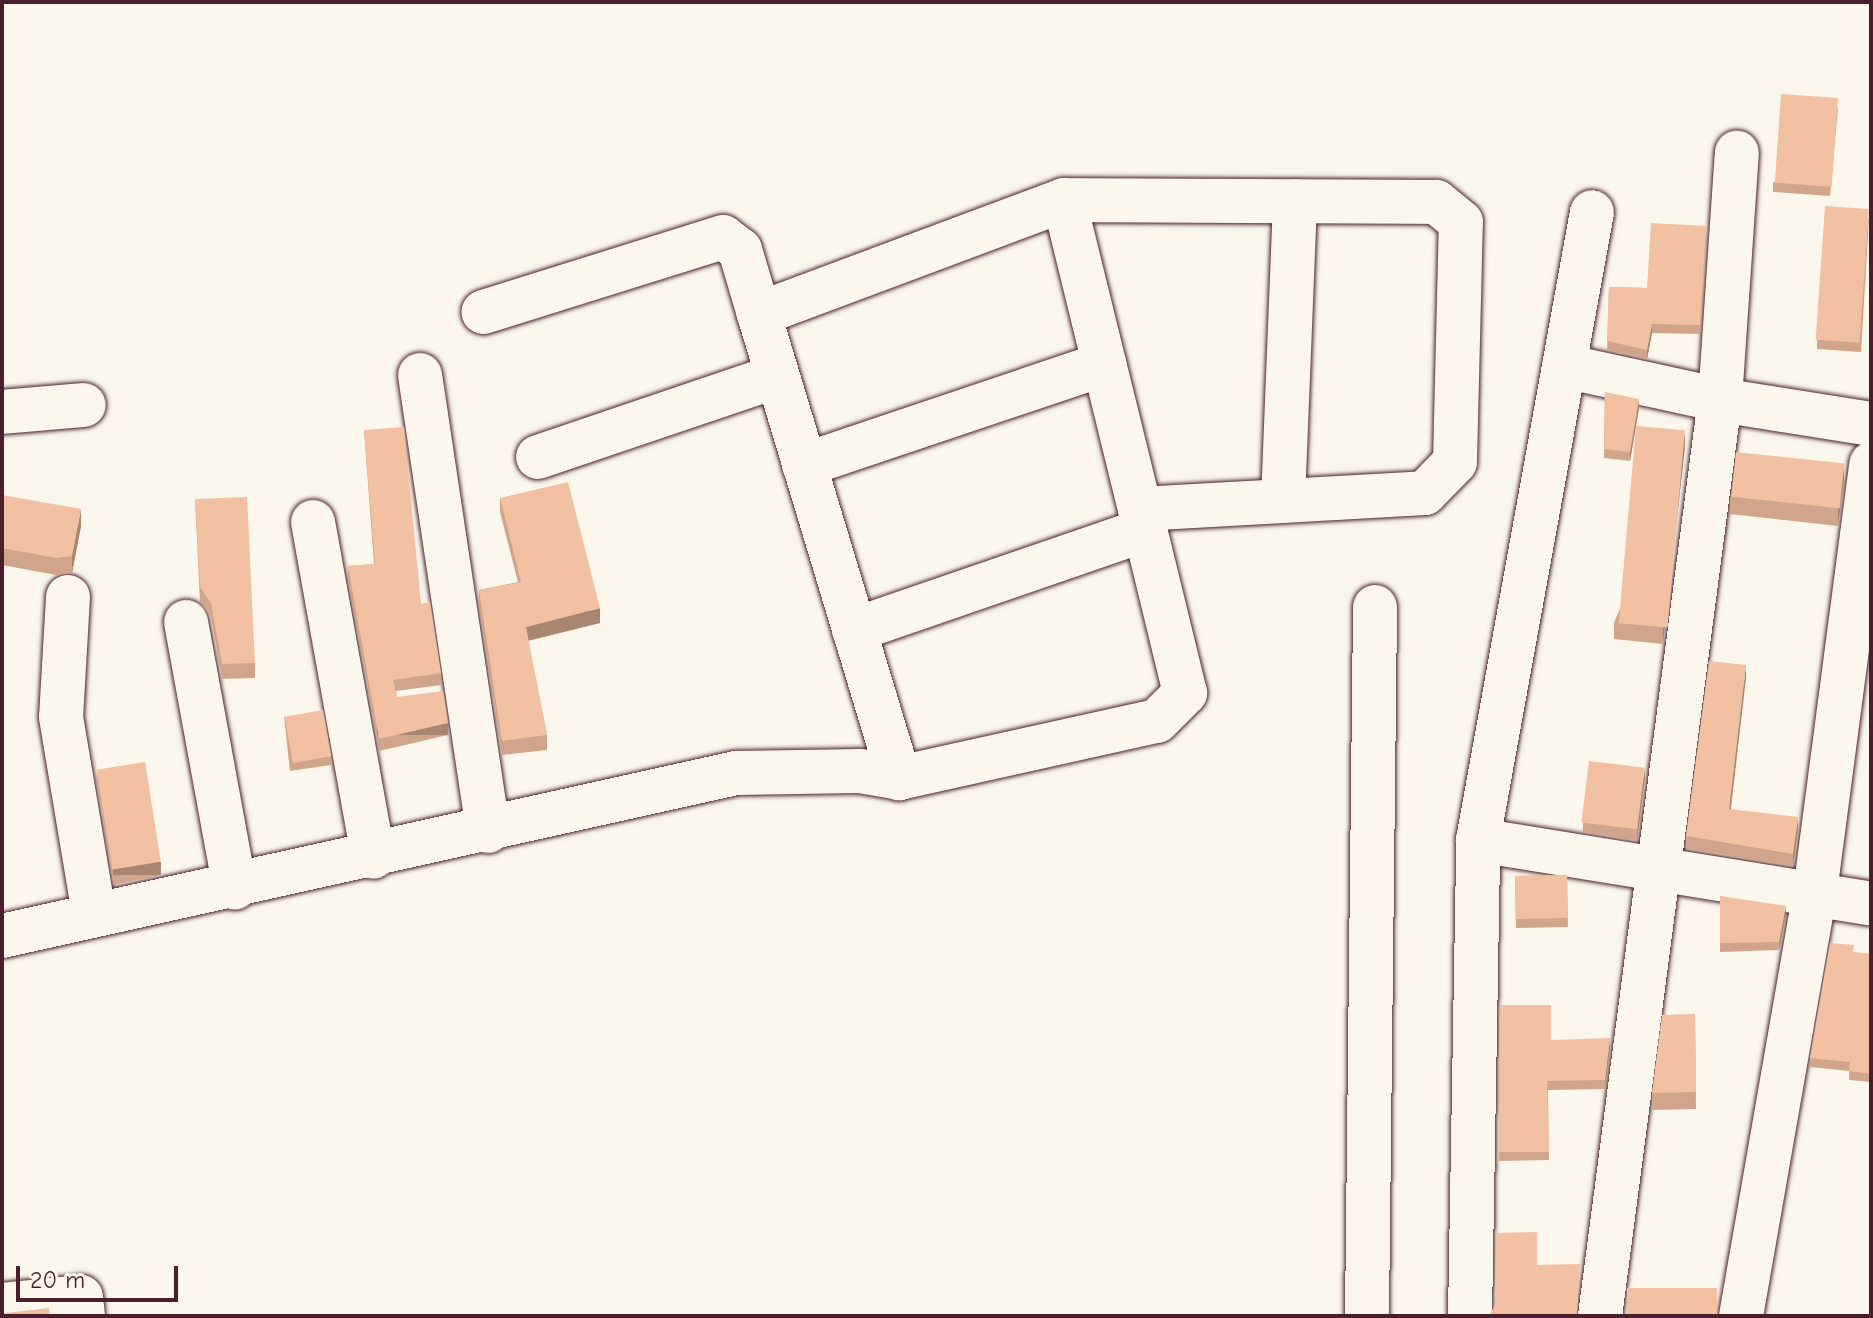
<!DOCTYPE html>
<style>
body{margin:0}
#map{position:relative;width:1873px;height:1318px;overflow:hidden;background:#fbf7ec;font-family:"Comic Neue",sans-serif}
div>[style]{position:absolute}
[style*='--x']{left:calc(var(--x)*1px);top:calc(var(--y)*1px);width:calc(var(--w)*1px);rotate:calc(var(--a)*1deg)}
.roads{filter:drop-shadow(0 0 2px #4a1f2b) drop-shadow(0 0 2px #4a1f2b)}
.minor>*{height:44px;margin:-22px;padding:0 22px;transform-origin:22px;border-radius:22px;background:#fbf7ec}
.wall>*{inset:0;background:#d0a58c;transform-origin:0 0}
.shaded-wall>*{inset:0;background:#a98672;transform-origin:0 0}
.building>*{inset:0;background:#f2c0a3;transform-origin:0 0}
span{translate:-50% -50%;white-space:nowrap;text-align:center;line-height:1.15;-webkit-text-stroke:6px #fbf7ec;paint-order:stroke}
.frame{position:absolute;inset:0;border:4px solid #4a1f2b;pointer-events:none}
.scale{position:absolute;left:16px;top:1266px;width:162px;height:36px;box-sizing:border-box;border:4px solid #4a1f2b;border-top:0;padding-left:10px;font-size:24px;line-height:28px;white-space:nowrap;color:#4a1f2b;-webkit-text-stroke:6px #fbf7ec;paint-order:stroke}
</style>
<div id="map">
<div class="roads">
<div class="minor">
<div style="--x:1064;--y:200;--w:318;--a:76.2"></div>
<div style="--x:759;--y:314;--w:485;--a:73.2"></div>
<div style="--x:1564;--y:366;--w:160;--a:12.3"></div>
<div style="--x:1720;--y:400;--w:153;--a:9"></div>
<div style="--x:420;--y:375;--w:461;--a:81.5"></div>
<div style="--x:2;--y:412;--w:82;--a:-4.9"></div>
<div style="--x:538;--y:457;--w:252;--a:-18.7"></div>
<div style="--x:804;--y:465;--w:317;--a:-18.6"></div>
<div style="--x:1283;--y:501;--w:300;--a:-87.7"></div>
<div style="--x:313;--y:522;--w:340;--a:79.8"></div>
<div style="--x:68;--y:597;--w:120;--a:93.3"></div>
<div style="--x:61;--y:717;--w:201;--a:80.5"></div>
<div style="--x:186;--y:622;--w:270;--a:79.6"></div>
<div style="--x:854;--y:630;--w:308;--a:-19"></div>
<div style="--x:1478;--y:840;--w:398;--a:9.2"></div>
<div style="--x:2;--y:936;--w:752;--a:-12.52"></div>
<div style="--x:736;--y:773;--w:124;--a:-0.9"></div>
<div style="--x:860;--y:771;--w:40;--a:10"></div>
<div style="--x:899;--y:778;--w:264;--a:-12.5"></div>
<div style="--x:1157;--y:721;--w:40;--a:-45"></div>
<div style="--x:1185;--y:693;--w:189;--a:-103.7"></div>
<div style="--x:1140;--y:509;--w:285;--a:-3.2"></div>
<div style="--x:1425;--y:493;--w:43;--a:-45.9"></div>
<div style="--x:1455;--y:462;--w:240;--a:-88.6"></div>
<div style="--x:1461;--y:222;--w:32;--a:-141"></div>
<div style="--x:1436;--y:202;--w:372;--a:-179.7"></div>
<div style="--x:1064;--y:200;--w:326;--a:159.5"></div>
<div style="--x:759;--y:314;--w:67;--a:-106.5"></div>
<div style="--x:740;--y:250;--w:21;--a:-143"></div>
<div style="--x:723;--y:237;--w:251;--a:162.6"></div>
<div style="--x:2;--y:1305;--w:79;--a:-5.8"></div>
<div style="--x:81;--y:1297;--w:19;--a:84"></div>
<div style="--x:1367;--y:1316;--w:709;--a:-89.35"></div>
<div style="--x:1470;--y:1316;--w:476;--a:-89"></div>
<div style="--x:1478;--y:840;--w:638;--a:-79.71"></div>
<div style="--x:1600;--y:1316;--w:924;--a:-82.54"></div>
<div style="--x:1720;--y:400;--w:248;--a:-86.1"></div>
<div style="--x:1741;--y:1316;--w:430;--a:-80.1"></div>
<div style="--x:1815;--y:892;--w:432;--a:-82.5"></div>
</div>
</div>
<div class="wall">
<div style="clip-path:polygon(1838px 107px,1830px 196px,1773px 192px,1773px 183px)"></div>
<div style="clip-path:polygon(1869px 218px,1861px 352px,1817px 349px,1817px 340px)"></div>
<div style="clip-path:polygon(1706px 235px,1700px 334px,1652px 333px,1647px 359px,1607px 350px,1609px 287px,1647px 288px)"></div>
<div style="clip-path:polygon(1605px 392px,1639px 408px,1630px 461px,1604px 458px)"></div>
<div style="clip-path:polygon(364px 430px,421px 604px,441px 673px,441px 685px,396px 691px,397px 697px,448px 735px,379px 751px,348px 578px,348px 566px,374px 564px)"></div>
<div style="clip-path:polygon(1685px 446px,1663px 644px,1614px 639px,1614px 623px)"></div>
<div style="clip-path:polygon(1844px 481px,1838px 526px,1730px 514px,1730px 497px)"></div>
<div style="clip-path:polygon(2px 495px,81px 526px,72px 573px,56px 575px,2px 565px)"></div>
<div style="clip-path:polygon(500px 498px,600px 623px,528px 641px,547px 735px,547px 750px,502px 755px,479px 604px,479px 590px,518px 582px,500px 512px)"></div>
<div style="clip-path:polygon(195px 499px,255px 663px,255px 678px,222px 679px,211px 617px,200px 602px)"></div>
<div style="clip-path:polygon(1746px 677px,1731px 809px,1798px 829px,1793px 866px,1686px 849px,1686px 836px)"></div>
<div style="clip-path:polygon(284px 716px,331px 756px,331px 765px,290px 771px)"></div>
<div style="clip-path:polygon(97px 769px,161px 875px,114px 885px,97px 782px)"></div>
<div style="clip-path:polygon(1645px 777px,1637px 841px,1583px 832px,1583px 823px)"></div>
<div style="left:1567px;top:875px;width:52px;height:52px;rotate:89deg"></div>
<div style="clip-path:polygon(1720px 896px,1786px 915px,1779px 950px,1720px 952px)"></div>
<div style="clip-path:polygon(1854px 953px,1871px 954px,1871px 1082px,1849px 1080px,1849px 1071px,1810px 1067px,1810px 1058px)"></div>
<div style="clip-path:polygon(1500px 1005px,1551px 1040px,1610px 1047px,1605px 1089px,1548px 1090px,1549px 1160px,1499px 1161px)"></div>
<div style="clip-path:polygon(1695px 1014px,1696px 1109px,1652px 1110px,1652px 1093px)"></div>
</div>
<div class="shaded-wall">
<div style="clip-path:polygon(1652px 324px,1652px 333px,1647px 359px,1647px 350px)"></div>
<div style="clip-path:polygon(1639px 399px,1639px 408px,1630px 461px,1630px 452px)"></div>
<div style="clip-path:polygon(1685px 430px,1685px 446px,1663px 644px,1663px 628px)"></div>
<div style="clip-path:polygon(1844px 463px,1844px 481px,1838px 526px,1838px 509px)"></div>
<div style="clip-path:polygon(81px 509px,81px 526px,72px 573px,72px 556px)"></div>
<div style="clip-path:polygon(600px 608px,600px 623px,526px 641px,526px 627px)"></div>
<div style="clip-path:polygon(1746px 665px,1746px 677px,1729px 821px,1729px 809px)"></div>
<div style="left:448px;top:723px;width:12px;height:71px;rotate:90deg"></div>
<div style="clip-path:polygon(1645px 768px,1645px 777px,1637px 841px,1637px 832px)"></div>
<div style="clip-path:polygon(1798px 817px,1798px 829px,1793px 866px,1793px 854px)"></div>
<div style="left:161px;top:862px;width:13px;height:48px;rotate:90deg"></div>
<div style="clip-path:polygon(1786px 906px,1786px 915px,1779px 950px,1779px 942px)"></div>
<div style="clip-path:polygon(1610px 1038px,1610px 1047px,1605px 1089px,1605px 1080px)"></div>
</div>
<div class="building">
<div style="left:1781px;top:94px;width:57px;height:89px;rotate:4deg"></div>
<div style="left:1825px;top:206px;width:44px;height:134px;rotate:4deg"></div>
<div style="clip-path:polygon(1651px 223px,1706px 226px,1700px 325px,1652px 324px,1647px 350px,1607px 341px,1609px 287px,1647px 288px)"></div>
<div style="clip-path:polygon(1605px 392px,1639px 399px,1630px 452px,1604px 449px)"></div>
<div style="left:1636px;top:426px;width:49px;height:198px;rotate:5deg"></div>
<div style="clip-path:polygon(404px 427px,421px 604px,430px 602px,441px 673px,393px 680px,397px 697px,443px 691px,448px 723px,379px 739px,348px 566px,375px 564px,364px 430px)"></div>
<div style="left:1736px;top:452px;width:109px;height:45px;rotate:6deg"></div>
<div style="clip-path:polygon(568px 482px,600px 608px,526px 627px,547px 735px,502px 741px,479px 590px,521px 582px,500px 498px)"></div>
<div style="clip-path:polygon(2px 495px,81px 509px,72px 556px,56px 558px,2px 548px)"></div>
<div style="clip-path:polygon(247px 497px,255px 663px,222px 664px,211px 603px,200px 587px,195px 499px)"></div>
<div style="clip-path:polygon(1709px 661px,1746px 665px,1729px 809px,1798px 817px,1793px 854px,1686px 836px)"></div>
<div style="left:323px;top:710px;width:47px;height:39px;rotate:80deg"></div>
<div style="left:1589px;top:761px;width:56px;height:62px;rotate:7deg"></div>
<div style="left:145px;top:762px;width:101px;height:49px;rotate:81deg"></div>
<div style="left:1567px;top:875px;width:43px;height:52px;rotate:89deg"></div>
<div style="clip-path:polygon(1720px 896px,1786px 906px,1779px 942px,1720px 943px)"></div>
<div style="clip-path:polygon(1830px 943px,1854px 945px,1853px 952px,1871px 954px,1871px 1074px,1849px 1071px,1850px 1062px,1810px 1058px)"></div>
<div style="clip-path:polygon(1500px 1005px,1551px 1005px,1551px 1040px,1610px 1038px,1605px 1080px,1547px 1081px,1549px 1152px,1499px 1152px)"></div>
<div style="clip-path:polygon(1695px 1014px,1696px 1092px,1652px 1093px,1662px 1015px)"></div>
<div style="clip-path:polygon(1537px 1232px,1537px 1265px,1580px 1264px,1577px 1314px,1579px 1316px,1489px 1316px,1495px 1305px,1496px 1233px)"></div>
<div style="left:1717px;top:1288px;width:28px;height:90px;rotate:90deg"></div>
<div style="clip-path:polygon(49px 1308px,50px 1316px,2px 1316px,2px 1312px,5px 1313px)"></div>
</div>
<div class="frame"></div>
<div class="scale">20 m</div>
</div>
